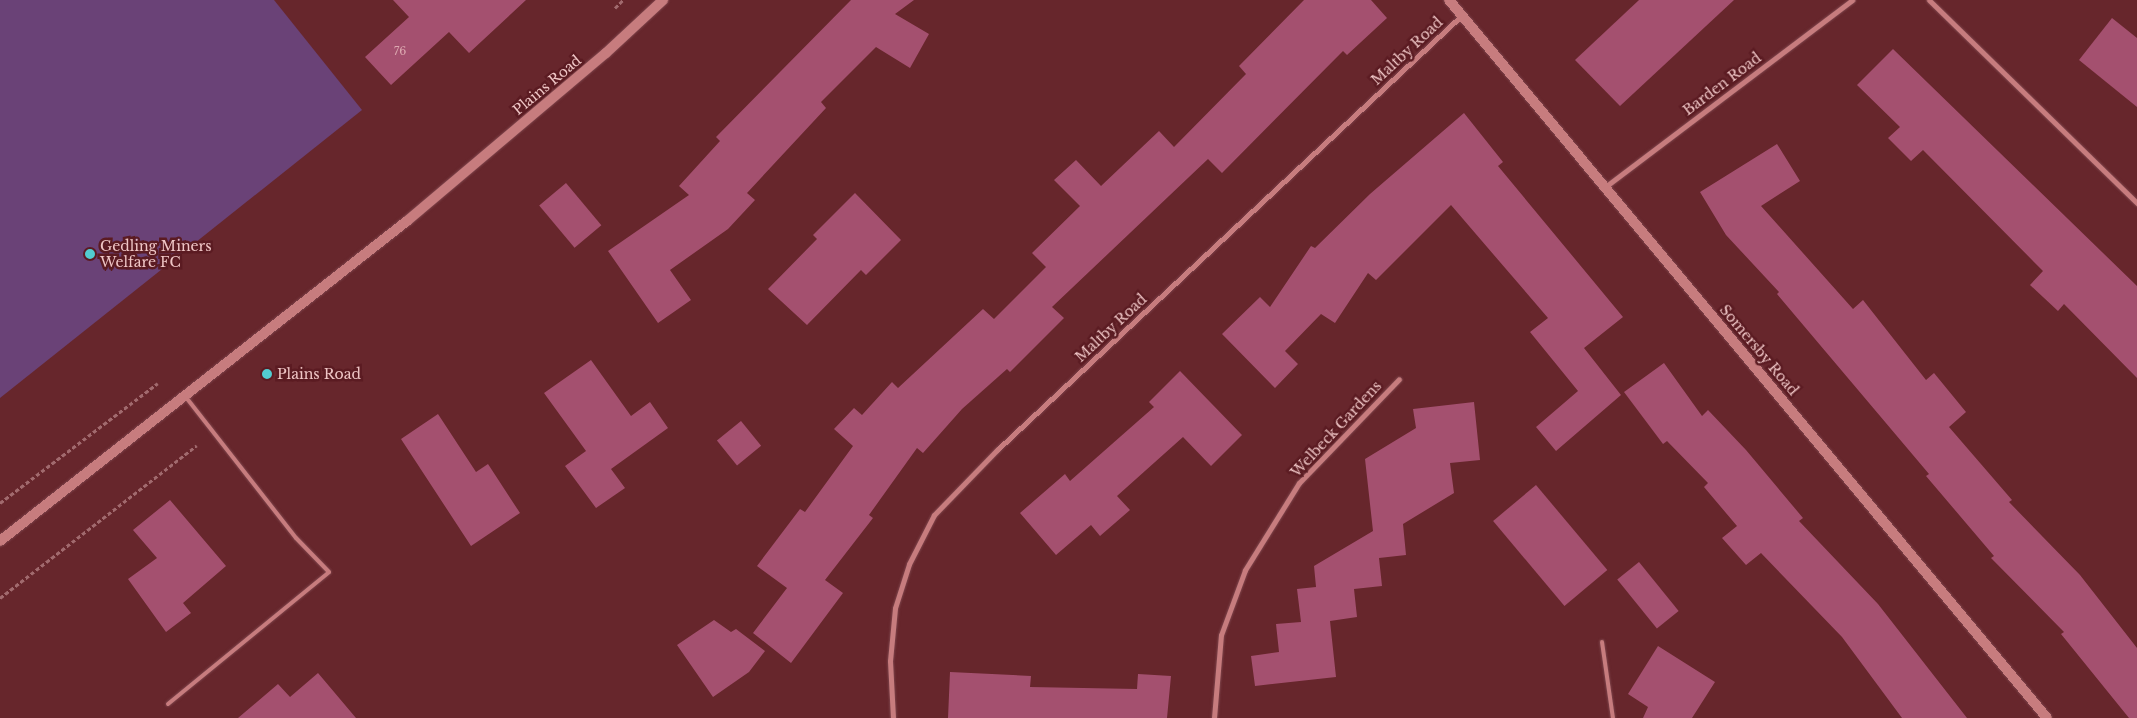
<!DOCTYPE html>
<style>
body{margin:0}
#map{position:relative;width:2137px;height:718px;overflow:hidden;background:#67262c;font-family:"Libre Baskerville",serif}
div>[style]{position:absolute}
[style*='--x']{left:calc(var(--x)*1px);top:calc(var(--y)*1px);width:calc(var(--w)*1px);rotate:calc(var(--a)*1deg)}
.green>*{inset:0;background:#6a4277}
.building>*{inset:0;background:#a4506f;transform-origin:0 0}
.path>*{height:3px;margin-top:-1.5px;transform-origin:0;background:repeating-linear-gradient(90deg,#a16a6e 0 4px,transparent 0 6.5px)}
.roads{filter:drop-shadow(0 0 1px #7e454c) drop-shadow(0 0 1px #7e454c)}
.lane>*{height:4px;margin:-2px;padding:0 2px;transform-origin:2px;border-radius:2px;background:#c77c7e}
.street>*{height:5px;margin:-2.5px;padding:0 2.5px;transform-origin:2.5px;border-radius:2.5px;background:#c77c7e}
.secondary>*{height:10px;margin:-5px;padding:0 5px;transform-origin:5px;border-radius:5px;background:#c77c7e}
.dots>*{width:14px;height:14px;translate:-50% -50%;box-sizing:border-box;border:2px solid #5b1b22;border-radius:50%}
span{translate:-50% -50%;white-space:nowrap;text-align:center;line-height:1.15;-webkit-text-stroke:5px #5b1b22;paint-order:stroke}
.number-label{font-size:11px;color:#dca8b0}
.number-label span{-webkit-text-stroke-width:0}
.street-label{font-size:14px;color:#efc6c6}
.poi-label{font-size:14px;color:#efc6c6}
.left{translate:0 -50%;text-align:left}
</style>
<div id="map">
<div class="green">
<div style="clip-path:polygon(0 0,274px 0,362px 110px,0 398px)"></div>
</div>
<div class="building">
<div style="clip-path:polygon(393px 0,526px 0,469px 53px,449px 32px,391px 85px,365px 57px,409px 17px)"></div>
<div style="clip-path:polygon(851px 0,914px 0,895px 14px,929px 34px,910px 68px,876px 47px,821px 102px,826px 108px,747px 193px,755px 200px,728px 229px,670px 270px,691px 300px,658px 323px,608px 251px,689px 195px,679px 186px,720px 141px,716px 137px)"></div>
<div style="clip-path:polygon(1304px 0,1371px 0,1387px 18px,1347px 55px,1343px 51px,1222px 173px,1208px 159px,1052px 307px,1064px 318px,1010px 372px,1007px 369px,962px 409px,923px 453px,917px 448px,869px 515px,873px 518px,825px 580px,843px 593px,791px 663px,753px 633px,787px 588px,757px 566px,800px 509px,805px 512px,853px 446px,834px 429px,854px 408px,862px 415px,892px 382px,898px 388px,983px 309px,994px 319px,1046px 267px,1032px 253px,1080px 206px,1054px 180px,1076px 160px,1101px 186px,1159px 131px,1174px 147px,1246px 74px,1239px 66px)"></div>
<div style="clip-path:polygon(1639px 0,1734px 0,1620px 106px,1575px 60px)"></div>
<div style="clip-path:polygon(2112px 18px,2137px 38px,2137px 107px,2079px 60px)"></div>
<div style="clip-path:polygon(1893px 49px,2137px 286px,2137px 378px,2064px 304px,2058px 311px,2030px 285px,2043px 271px,1923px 150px,1911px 161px,1888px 138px,1900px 127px,1857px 85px)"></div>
<div style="clip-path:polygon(1464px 113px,1503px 162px,1498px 166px,1623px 317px,1584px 348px,1621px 395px,1556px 451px,1536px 427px,1578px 391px,1530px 332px,1548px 318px,1451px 205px,1376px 280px,1368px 273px,1335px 323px,1321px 314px,1285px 351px,1298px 364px,1275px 388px,1222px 334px,1260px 297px,1270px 307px,1311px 246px,1315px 248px,1370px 194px)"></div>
<div style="clip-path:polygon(1777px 144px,1800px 181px,1761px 206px,1853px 309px,1863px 300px,1926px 380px,1934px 373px,1966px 412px,1949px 427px,2012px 500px,2009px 502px,2080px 575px,2137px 648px,2137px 718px,2129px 718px,2061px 634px,2064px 632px,1991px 558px,1994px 556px,1926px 476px,1929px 474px,1777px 294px,1779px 292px,1726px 235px,1700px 192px)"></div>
<div style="left:566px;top:183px;width:55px;height:35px;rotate:50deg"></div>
<div style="clip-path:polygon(855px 193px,901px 240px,866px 275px,861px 270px,807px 325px,768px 289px,817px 239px,813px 235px)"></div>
<div style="clip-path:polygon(591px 360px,631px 416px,650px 402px,668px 428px,611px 469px,625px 488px,596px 508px,565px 466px,586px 451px,544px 393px)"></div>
<div style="clip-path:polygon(1664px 363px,1702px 416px,1708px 410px,1746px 450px,1803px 518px,1799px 521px,1878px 604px,1967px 718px,1902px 718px,1842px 637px,1761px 553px,1746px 565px,1722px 538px,1737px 526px,1704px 487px,1708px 483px,1667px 441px,1663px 444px,1624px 392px)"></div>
<div style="clip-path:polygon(1180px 371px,1242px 435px,1211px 466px,1183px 437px,1117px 496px,1130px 510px,1100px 536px,1091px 525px,1056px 555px,1020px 513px,1065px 474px,1070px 481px,1154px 407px,1149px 402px)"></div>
<div style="clip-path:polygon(1474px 402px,1480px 460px,1450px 463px,1454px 493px,1403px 524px,1406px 555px,1379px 558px,1382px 586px,1354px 589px,1357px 617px,1330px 621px,1336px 677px,1255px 686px,1251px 656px,1279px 652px,1276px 624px,1301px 622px,1297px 589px,1316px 587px,1314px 566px,1373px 531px,1365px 459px,1416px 428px,1413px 409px)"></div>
<div style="clip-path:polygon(438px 414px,476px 472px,488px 464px,520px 513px,471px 546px,401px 439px)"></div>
<div style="left:741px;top:421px;width:32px;height:31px;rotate:51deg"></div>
<div style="left:1536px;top:485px;width:111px;height:56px;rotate:50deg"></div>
<div style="clip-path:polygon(170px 500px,226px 566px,183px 603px,191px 613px,166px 632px,128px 579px,157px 558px,133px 530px)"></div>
<div style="left:1639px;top:562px;width:63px;height:28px;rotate:51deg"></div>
<div style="clip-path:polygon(714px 620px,731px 632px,736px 629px,765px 651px,749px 672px,713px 697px,677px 645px)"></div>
<div style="clip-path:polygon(1658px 646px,1715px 682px,1692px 718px,1643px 718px,1648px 707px,1628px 694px)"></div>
<div style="clip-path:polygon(950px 672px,1031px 676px,1030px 687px,1137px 689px,1138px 674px,1171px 676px,1167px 718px,948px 718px)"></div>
<div style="clip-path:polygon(318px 673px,356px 718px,238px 718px,278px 684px,290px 697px)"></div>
</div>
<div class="path">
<div style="--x:615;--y:8;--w:11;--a:-45"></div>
<div style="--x:0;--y:503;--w:198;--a:-37.2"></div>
<div style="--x:0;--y:598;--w:249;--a:-37.8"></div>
</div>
<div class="roads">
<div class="lane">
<div style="--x:1602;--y:642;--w:77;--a:81.8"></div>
<div style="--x:168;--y:704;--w:208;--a:-39.3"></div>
<div style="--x:329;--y:572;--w:47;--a:-134.1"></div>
<div style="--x:296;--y:538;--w:179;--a:-128"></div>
</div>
<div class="street">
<div style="--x:1929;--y:0;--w:291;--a:44.3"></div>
<div style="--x:1605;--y:187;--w:310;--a:-37.1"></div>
<div style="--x:893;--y:718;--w:57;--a:-93"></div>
<div style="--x:890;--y:661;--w:53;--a:-84.6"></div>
<div style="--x:895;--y:608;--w:46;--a:-72.3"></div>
<div style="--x:909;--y:564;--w:55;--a:-63"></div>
<div style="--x:934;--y:515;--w:91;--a:-45.9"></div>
<div style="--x:997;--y:450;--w:637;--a:-43.09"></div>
<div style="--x:1214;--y:718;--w:83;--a:-85.2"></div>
<div style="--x:1221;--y:635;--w:69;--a:-69.7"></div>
<div style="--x:1245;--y:570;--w:102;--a:-58.2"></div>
<div style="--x:1299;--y:483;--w:144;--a:-46.1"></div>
</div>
<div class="secondary">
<div style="--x:1449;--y:0;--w:934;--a:50.21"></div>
<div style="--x:0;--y:541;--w:518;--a:-38.18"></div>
<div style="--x:407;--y:221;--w:260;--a:-40.2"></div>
<div style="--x:606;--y:53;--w:78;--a:-42.9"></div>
</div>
</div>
<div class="dots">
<div style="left:90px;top:254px;background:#52ccd0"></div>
<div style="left:267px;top:374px;background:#52ccd0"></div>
</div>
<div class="number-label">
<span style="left:400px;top:51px">76</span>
</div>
<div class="street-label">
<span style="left:1407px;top:51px;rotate:-43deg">Maltby Road</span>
<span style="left:1722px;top:84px;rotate:-37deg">Barden Road</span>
<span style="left:547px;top:85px;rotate:-40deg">Plains Road</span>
<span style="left:1111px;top:328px;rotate:-43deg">Maltby Road</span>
<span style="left:1759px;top:350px;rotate:50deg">Somersby Road</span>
<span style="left:1336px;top:429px;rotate:-47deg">Welbeck Gardens</span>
</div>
<div class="poi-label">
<span class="left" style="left:100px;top:254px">Gedling Miners<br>Welfare FC</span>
<span class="left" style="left:277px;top:374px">Plains Road</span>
</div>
</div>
